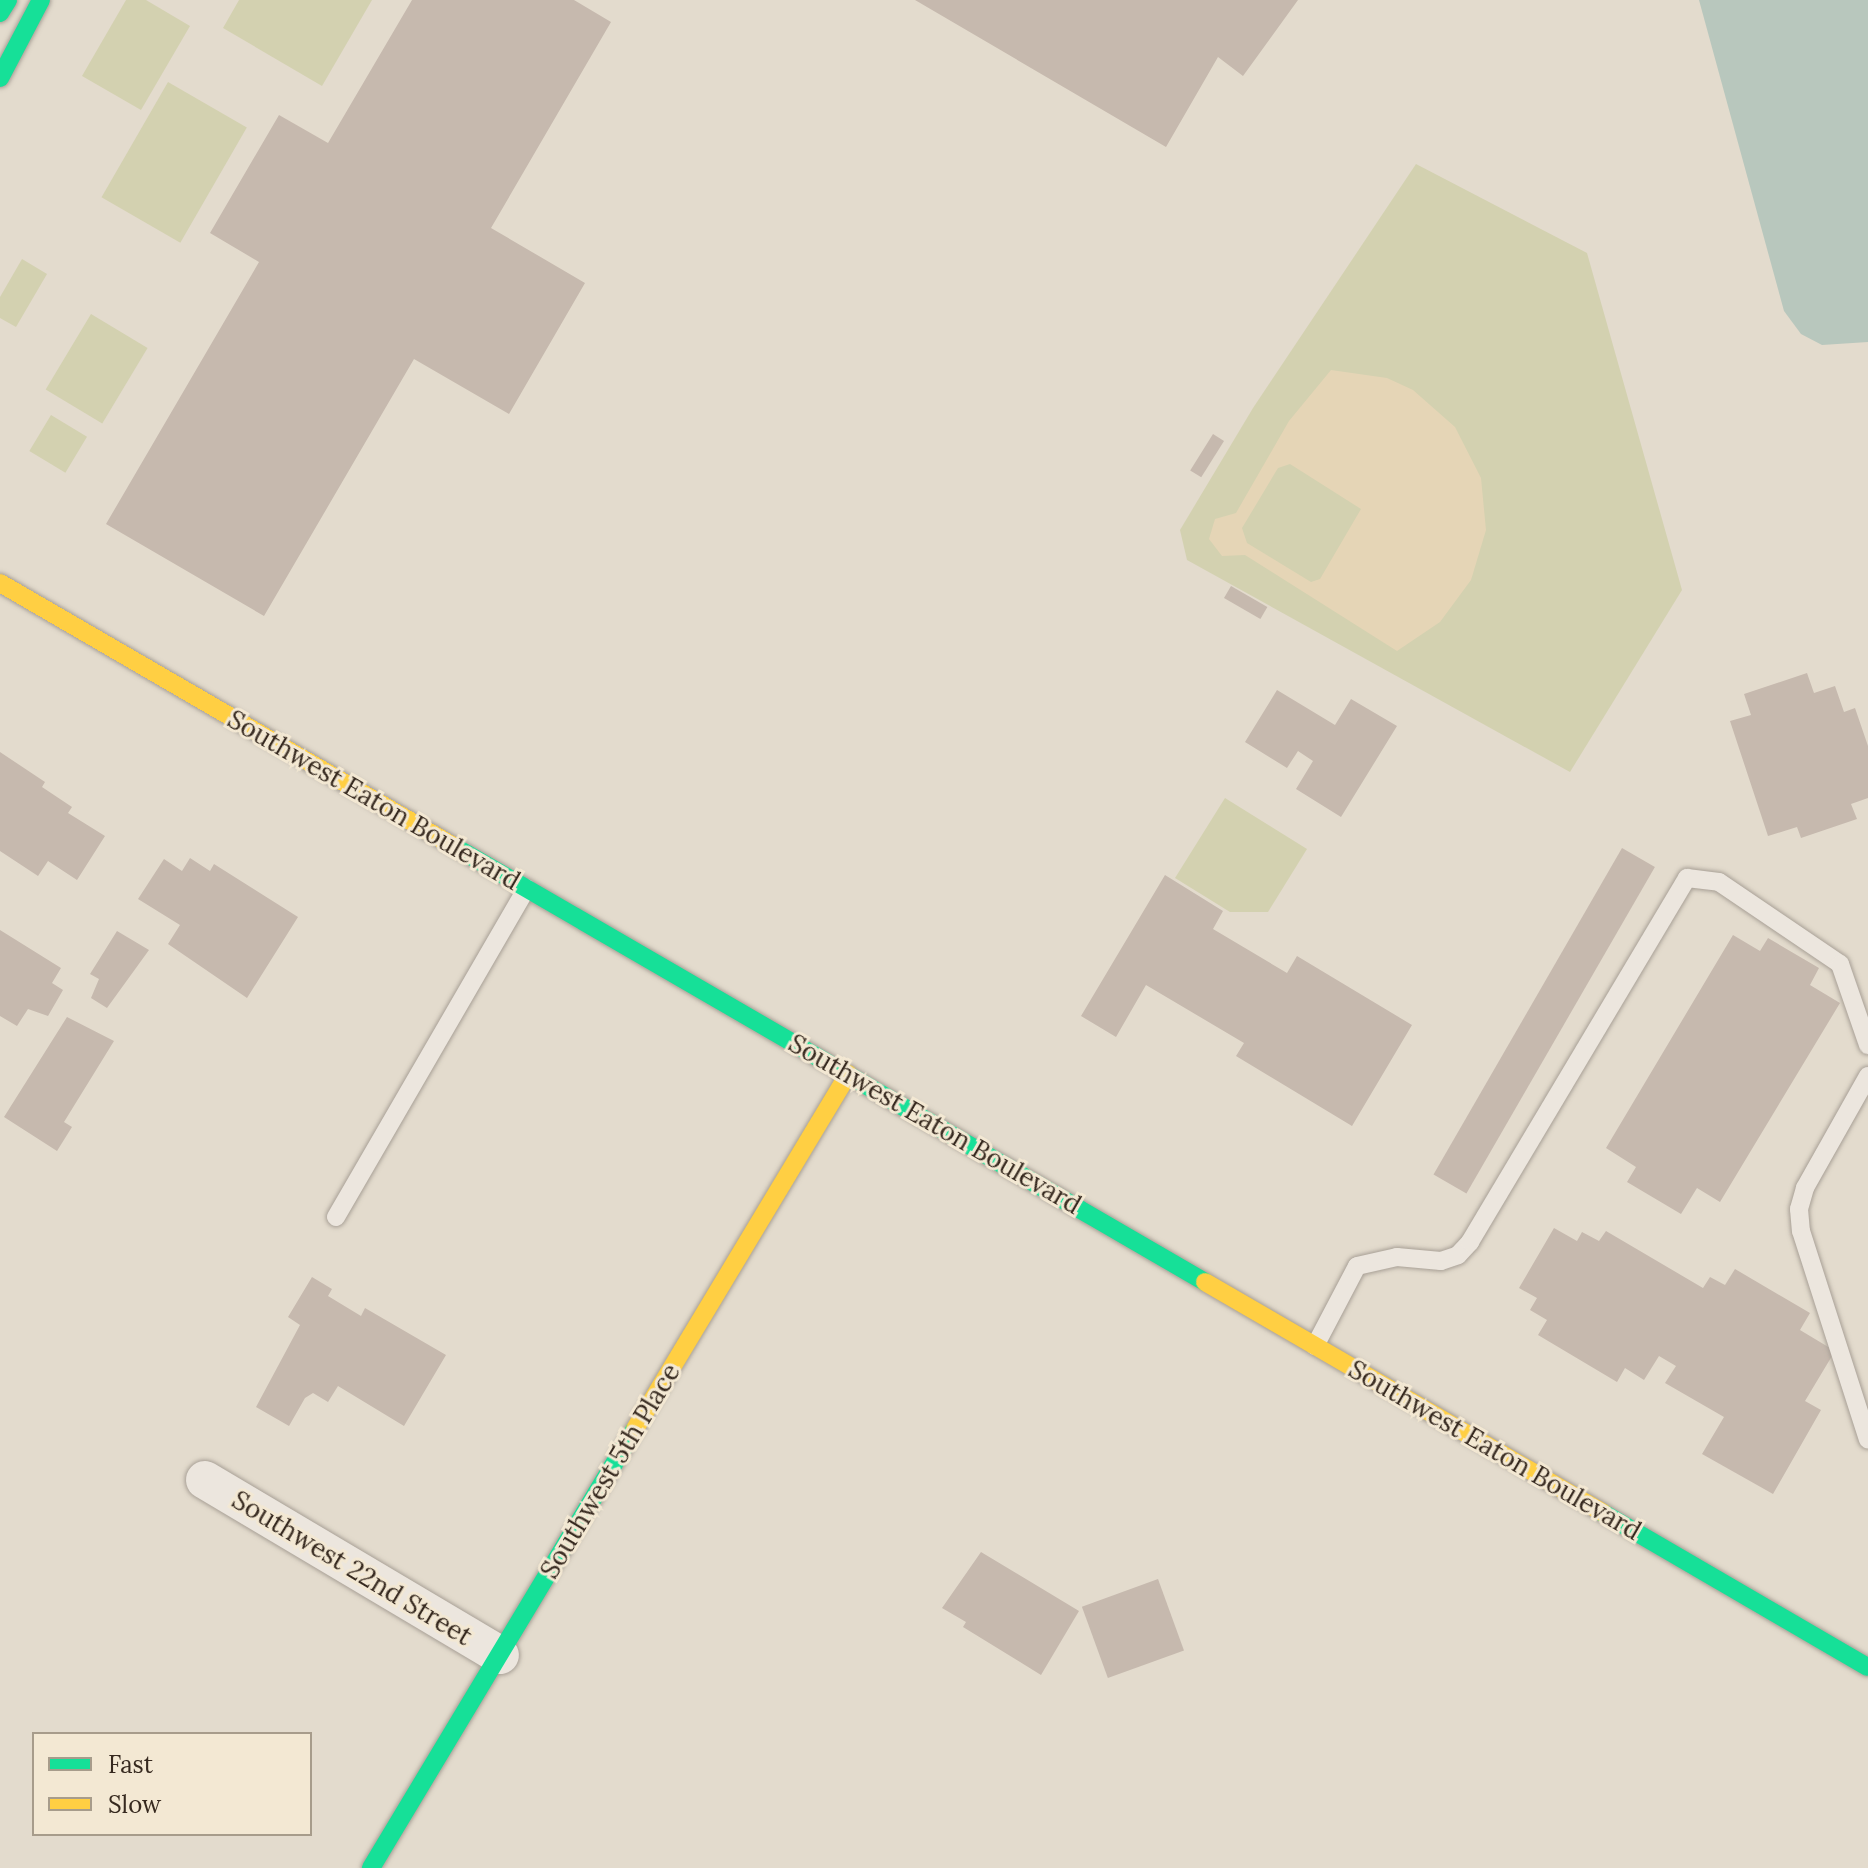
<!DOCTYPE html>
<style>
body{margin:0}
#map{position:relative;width:1868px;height:1868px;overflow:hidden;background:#e3dbcd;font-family:Lora,serif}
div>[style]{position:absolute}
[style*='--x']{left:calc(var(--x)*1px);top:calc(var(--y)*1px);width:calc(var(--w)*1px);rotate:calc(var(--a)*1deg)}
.green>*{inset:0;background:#d3d1b0;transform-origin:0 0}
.sand>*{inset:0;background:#e5d5b6}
.water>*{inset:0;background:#b8c7bd}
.building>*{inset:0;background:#c6b9ae;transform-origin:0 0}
.roads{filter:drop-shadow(0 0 2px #a8a096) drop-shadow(0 0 2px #a8a096)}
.lane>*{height:18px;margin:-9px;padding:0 9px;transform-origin:9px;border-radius:9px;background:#ece6de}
.street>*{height:38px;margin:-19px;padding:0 19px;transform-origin:19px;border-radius:19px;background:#ece6de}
.fast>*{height:18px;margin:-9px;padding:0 9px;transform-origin:9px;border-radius:9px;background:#16e098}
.slow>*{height:18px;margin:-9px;padding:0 9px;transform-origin:9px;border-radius:9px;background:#ffcf43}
span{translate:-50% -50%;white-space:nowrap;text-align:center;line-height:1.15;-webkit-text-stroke:6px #f3e8d3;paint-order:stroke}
.street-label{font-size:26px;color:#36291f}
.legend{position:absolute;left:32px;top:1732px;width:280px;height:104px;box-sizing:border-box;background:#f3e8d3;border:2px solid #a79c8b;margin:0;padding:10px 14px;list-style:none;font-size:24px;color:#36291f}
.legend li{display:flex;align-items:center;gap:16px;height:40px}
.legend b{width:40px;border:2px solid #a79c8b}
</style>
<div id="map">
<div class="green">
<div style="clip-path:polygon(126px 0,146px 0,190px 26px,141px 110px,82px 76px)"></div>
<div style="clip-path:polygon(239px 0,372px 0,322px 86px,223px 28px)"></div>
<div style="left:168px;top:82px;width:91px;height:133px;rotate:30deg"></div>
<div style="clip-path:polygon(1416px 164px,1587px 253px,1682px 590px,1570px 772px,1187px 560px,1180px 530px,1253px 408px)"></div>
<div style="clip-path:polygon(22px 259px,47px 274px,16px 327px,0 318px,0 297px)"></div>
<div style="left:91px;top:314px;width:66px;height:88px;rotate:31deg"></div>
<div style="left:51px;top:415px;width:42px;height:42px;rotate:31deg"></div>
<div style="clip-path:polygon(1225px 798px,1307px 849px,1268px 912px,1230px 912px,1175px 878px)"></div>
</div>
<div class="sand">
<div style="clip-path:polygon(evenodd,1331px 370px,1387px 378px,1413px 390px,1455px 427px,1481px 478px,1486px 530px,1471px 580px,1440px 622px,1397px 651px,1245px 555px,1222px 556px,1209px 539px,1215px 519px,1236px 513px,1289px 421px,1331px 370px,1290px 464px,1361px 509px,1320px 579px,1311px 582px,1247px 543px,1242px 528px,1278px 468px,1290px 464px)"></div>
</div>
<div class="water">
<div style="clip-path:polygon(1699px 0,1868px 0,1868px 342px,1822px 345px,1801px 334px,1784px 311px)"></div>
</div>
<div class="building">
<div style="clip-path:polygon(412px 0,574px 0,611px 22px,491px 228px,585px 283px,509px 414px,414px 359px,264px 616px,106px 524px,259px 262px,210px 233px,279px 115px,328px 143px)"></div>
<div style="clip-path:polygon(915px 0,1298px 0,1243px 76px,1218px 57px,1166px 147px)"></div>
<div style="left:1213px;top:434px;width:13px;height:43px;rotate:32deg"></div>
<div style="left:1231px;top:586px;width:42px;height:14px;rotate:30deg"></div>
<div style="clip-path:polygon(1807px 673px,1814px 693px,1835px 686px,1844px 712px,1855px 708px,1868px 746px,1868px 798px,1851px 804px,1857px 819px,1801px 838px,1797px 827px,1768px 836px,1730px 721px,1751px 715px,1744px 694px)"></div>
<div style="clip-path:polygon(1277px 690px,1335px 725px,1351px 699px,1397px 726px,1341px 817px,1296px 789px,1313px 761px,1298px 751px,1287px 768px,1245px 742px)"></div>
<div style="clip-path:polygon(0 752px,45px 782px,42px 787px,72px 807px,68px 813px,105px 836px,77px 880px,48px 861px,38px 876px,0 851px)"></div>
<div style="left:1622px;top:848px;width:38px;height:377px;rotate:30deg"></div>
<div style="clip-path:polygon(190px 858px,210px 871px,214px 864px,298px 917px,247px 998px,168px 944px,180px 925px,138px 899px,164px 859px,182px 871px)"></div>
<div style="clip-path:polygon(1165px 875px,1223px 911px,1213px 929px,1287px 973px,1297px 956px,1412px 1025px,1352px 1126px,1236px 1056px,1244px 1043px,1146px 985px,1116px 1037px,1081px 1016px)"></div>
<div style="clip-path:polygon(0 930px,61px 968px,52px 983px,63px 990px,48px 1016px,28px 1009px,17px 1026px,0 1016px)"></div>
<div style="clip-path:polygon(117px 931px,149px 950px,107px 1008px,91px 998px,99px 979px,90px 974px)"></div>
<div style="clip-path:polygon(1733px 935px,1760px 951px,1768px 938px,1819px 968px,1810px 985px,1840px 1003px,1720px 1202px,1697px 1188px,1681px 1214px,1627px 1182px,1636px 1167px,1606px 1148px)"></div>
<div style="clip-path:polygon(67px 1017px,114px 1041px,64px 1122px,72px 1127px,57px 1151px,4px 1117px)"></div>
<div style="clip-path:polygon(1554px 1228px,1577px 1241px,1582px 1232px,1599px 1241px,1606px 1231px,1703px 1288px,1710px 1277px,1725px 1285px,1735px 1269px,1810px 1313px,1800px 1330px,1835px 1351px,1805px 1401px,1821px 1410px,1773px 1494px,1702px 1454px,1724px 1417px,1665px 1383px,1676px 1366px,1659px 1356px,1644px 1380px,1625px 1368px,1617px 1382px,1538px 1335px,1547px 1320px,1530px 1310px,1537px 1298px,1519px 1288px)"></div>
<div style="clip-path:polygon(312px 1277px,332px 1289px,328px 1296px,361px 1316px,365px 1308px,446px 1355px,404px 1426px,338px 1386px,328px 1402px,313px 1393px,305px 1398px,289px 1426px,256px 1407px,300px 1325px,288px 1317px)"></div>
<div style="clip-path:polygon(981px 1552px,1079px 1611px,1041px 1675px,963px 1627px,966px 1622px,942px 1608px)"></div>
<div style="left:1158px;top:1579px;width:76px;height:81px;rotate:70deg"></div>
</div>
<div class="roads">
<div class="lane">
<div style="--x:1868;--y:1076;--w:129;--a:119.4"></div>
<div style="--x:1805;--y:1188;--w:22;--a:106"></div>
<div style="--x:1799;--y:1209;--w:22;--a:85"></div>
<div style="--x:1801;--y:1231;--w:219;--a:72.2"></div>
<div style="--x:336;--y:1217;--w:380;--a:-59.9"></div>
<div style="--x:1315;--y:1346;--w:90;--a:-62.3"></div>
<div style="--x:1357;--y:1266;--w:41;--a:-12.7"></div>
<div style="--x:1397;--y:1257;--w:44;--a:5.2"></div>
<div style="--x:1441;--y:1261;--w:18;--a:-19"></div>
<div style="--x:1458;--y:1255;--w:18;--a:-47"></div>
<div style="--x:1470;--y:1242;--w:424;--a:-59.2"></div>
<div style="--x:1687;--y:878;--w:32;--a:7"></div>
<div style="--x:1719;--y:882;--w:146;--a:34.1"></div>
<div style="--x:1840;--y:964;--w:86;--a:70.9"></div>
</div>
<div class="street">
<div style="--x:205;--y:1480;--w:343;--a:30.7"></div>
</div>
<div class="fast">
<div style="--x:0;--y:13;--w:15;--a:-58"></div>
<div style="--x:0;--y:78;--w:88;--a:-62.3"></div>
<div style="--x:455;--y:847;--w:867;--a:30.11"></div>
<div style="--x:1603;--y:1513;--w:306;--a:30.2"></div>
<div style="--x:371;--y:1868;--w:512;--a:-58.98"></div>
</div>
<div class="slow">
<div style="--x:0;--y:583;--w:526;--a:30.12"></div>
<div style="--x:1205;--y:1282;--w:460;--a:30.1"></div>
<div style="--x:635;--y:1429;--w:414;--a:-59"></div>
</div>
</div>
<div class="street-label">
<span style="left:374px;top:800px;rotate:30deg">Southwest Eaton Boulevard</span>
<span style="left:935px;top:1124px;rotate:30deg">Southwest Eaton Boulevard</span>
<span style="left:1495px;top:1450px;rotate:30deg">Southwest Eaton Boulevard</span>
<span style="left:610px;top:1471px;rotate:-59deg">Southwest 5th Place</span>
<span style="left:352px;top:1568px;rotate:31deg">Southwest 22nd Street</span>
</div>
<ul class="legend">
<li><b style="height:10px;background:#16e098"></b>Fast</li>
<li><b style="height:10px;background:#ffcf43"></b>Slow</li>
</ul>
</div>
